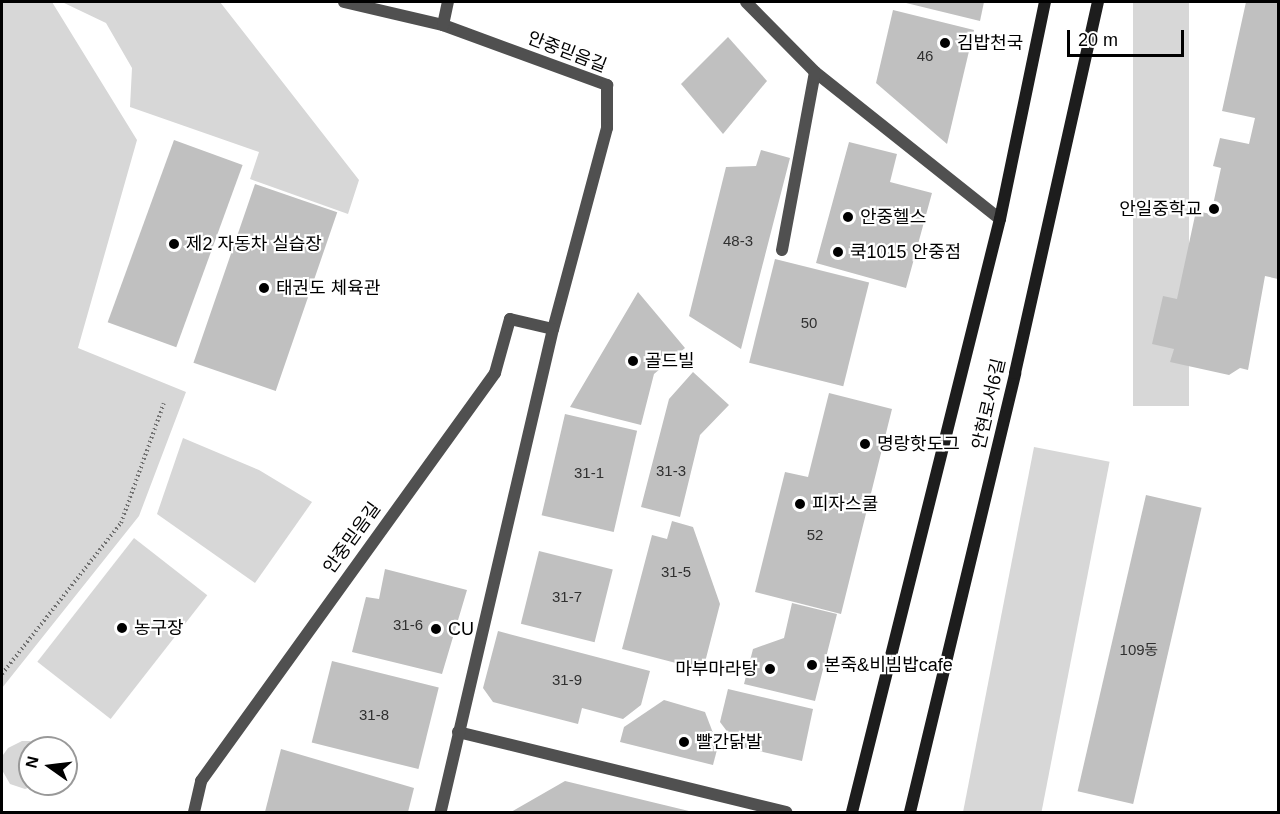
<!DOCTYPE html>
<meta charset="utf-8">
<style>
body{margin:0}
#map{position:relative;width:1280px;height:814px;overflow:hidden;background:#fff;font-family:Helvetica,"Noto Sans KR",sans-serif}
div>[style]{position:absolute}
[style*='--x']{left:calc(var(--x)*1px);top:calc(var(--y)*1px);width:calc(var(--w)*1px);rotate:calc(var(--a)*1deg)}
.green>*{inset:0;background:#d7d7d7;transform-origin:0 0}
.building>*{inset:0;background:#c0c0c0;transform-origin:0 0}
.path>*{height:4px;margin-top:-2px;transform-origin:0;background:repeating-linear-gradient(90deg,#727272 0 1.5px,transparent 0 4.5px)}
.lane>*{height:12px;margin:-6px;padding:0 6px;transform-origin:6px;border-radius:6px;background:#505050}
.street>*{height:12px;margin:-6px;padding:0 6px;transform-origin:6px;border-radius:6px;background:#505050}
.secondary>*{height:12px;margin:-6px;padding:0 6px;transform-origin:6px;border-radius:6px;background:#1d1d1d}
.dots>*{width:16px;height:16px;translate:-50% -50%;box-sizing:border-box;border:3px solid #fff;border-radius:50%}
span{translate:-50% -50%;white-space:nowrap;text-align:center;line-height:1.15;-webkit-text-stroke:4.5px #fff;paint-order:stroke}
.number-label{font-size:15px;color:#303030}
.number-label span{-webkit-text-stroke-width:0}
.poi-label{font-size:18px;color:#000}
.left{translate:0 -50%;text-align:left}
.right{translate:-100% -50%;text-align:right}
.street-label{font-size:18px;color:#000}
.frame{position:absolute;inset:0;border:3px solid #000;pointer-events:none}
.north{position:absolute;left:18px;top:736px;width:60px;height:60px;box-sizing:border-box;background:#fff;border:2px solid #999;border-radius:50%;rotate:284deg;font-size:16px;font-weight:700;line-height:24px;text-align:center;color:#000}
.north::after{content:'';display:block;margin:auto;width:21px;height:27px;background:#000;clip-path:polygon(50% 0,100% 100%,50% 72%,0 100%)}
.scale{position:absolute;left:1067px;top:30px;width:117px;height:27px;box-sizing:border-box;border:3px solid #000;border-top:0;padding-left:8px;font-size:18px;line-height:21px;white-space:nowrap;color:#000;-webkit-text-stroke:4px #fff;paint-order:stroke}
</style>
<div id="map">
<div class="green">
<div style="clip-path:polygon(2px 2px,52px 2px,137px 140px,78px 348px,186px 392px,139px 516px,2px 688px)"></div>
<div style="clip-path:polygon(62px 2px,220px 2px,359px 180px,348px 214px,250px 179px,259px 152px,130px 107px,132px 68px,106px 23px)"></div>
<div style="left:1133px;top:2px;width:56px;height:404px"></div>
<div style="clip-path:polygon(183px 438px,259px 470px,312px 502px,255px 583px,157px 514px)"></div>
<div style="left:1034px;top:447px;width:77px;height:375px;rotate:11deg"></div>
<div style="left:134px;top:538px;width:93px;height:157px;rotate:38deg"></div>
<div style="clip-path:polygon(22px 741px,30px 741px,42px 748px,30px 748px,30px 784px,40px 784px,25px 789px,10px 784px,2px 770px,3px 755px,8px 748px)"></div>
</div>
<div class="building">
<div style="clip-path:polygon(902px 2px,984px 2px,980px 21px)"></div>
<div style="clip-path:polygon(1246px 2px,1278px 2px,1278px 279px,1265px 276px,1248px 370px,1240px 368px,1229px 375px,1170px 362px,1174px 349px,1152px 344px,1163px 296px,1177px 299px,1196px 211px,1211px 214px,1221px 168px,1213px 166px,1220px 138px,1249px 144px,1255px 118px,1222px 111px)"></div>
<div style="clip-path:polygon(893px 10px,974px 30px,947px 144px,876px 83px)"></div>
<div style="clip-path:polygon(728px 37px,767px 81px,723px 134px,681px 84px)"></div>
<div style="left:174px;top:140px;width:73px;height:194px;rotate:20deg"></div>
<div style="clip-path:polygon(849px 142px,897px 154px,890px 182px,932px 193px,906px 288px,816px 263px)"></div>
<div style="clip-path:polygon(761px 150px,790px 158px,741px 349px,689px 316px,726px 167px,756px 166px)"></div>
<div style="left:255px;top:184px;width:87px;height:189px;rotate:19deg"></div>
<div style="left:775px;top:259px;width:97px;height:107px;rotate:14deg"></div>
<div style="clip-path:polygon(638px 292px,685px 348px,654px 374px,641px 425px,570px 407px)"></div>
<div style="clip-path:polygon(693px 372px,729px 405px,700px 435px,680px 517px,641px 507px,669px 399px)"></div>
<div style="clip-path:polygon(829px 393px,892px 409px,841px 614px,755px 592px,785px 472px,808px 477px)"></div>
<div style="left:565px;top:414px;width:74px;height:104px;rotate:13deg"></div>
<div style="left:1146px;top:495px;width:57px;height:304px;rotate:13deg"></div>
<div style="clip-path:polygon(672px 521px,693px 527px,720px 604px,703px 670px,622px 649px,652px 535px,667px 539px)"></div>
<div style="left:539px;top:551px;width:76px;height:75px;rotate:14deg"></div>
<div style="clip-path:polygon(385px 569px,467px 590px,442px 674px,352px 652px,366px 597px,379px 599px)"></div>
<div style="clip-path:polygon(792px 603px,837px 614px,815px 701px,744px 684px,753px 649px,784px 638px)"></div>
<div style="clip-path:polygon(498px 631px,650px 671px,641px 705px,623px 719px,582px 708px,578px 724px,493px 702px,483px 688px)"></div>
<div style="left:332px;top:661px;width:110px;height:84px;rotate:14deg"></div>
<div style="clip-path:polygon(728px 689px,813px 709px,802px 761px,738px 746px,720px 722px)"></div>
<div style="clip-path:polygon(664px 700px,705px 712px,718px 746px,713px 765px,620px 742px,624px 727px)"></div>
<div style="clip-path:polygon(281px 749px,414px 788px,408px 812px,265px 812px)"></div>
<div style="clip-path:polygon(565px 781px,693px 812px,511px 812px)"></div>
</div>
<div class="path">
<div style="--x:2;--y:674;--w:192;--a:-51.8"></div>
<div style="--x:121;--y:523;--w:127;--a:-70.3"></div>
</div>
<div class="lane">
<div style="--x:746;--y:2;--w:98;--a:45.4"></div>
<div style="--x:815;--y:72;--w:236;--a:38.5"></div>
<div style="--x:782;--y:250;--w:181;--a:-79.5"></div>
<div style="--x:458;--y:732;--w:338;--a:13.7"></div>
<div style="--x:194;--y:812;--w:32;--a:-77"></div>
<div style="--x:201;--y:781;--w:503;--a:-54.22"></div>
<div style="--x:495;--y:373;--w:56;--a:-74.5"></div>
<div style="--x:510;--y:319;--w:44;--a:13.1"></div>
</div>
<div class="street">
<div style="--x:344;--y:2;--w:102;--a:13.1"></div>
<div style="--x:443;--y:25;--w:175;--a:20.1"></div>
<div style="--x:607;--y:85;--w:43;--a:90"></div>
<div style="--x:607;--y:128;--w:208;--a:105"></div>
<div style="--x:553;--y:329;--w:496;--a:103.1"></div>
<div style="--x:443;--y:25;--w:24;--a:-78"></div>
</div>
<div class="secondary">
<div style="--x:852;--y:812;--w:611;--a:-75.99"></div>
<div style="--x:1000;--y:219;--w:222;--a:-78.3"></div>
<div style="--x:910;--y:812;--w:451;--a:-76.5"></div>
<div style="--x:1015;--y:373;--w:380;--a:-77.4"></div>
</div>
<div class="dots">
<div style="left:945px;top:43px;background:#000"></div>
<div style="left:1214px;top:209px;background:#000"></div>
<div style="left:848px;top:217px;background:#000"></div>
<div style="left:174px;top:244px;background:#000"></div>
<div style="left:838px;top:252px;background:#000"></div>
<div style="left:264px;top:288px;background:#000"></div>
<div style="left:633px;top:361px;background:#000"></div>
<div style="left:865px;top:444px;background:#000"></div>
<div style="left:800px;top:504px;background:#000"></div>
<div style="left:122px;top:628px;background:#000"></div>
<div style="left:436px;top:629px;background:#000"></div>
<div style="left:812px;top:665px;background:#000"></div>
<div style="left:770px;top:669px;background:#000"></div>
<div style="left:684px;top:742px;background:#000"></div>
</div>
<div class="number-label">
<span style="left:925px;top:56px">46</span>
<span style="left:738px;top:241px">48-3</span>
<span style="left:809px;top:323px">50</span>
<span style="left:671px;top:471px">31-3</span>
<span style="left:589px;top:473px">31-1</span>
<span style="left:815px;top:535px">52</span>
<span style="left:676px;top:572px">31-5</span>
<span style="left:567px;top:597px">31-7</span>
<span style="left:408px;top:625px">31-6</span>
<span style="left:1139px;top:650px">109동</span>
<span style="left:567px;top:680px">31-9</span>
<span style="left:374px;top:715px">31-8</span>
</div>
<div class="poi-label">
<span class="left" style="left:957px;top:43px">김밥천국</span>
<span class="right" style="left:1202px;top:209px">안일중학교</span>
<span class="left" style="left:860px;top:217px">안중헬스</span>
<span class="left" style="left:186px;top:244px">제2 자동차 실습장</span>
<span class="left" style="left:850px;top:252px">쿡1015 안중점</span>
<span class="left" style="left:276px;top:288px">태권도 체육관</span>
<span class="left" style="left:645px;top:361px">골드빌</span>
<span class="left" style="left:877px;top:444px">명랑핫도그</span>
<span class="left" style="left:812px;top:504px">피자스쿨</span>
<span class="left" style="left:134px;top:628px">농구장</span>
<span class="left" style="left:448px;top:629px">CU</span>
<span class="left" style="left:824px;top:665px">본죽&amp;비빔밥cafe</span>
<span class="right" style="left:758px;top:669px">마부마라탕</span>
<span class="left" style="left:696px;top:742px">빨간닭발</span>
</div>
<div class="street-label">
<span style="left:567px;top:52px;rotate:21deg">안중믿음길</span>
<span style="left:989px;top:404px;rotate:-77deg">안현로서6길</span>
<span style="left:352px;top:538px;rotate:-54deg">안중믿음길</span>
</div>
<div class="frame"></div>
<div class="north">N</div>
<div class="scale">20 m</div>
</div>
